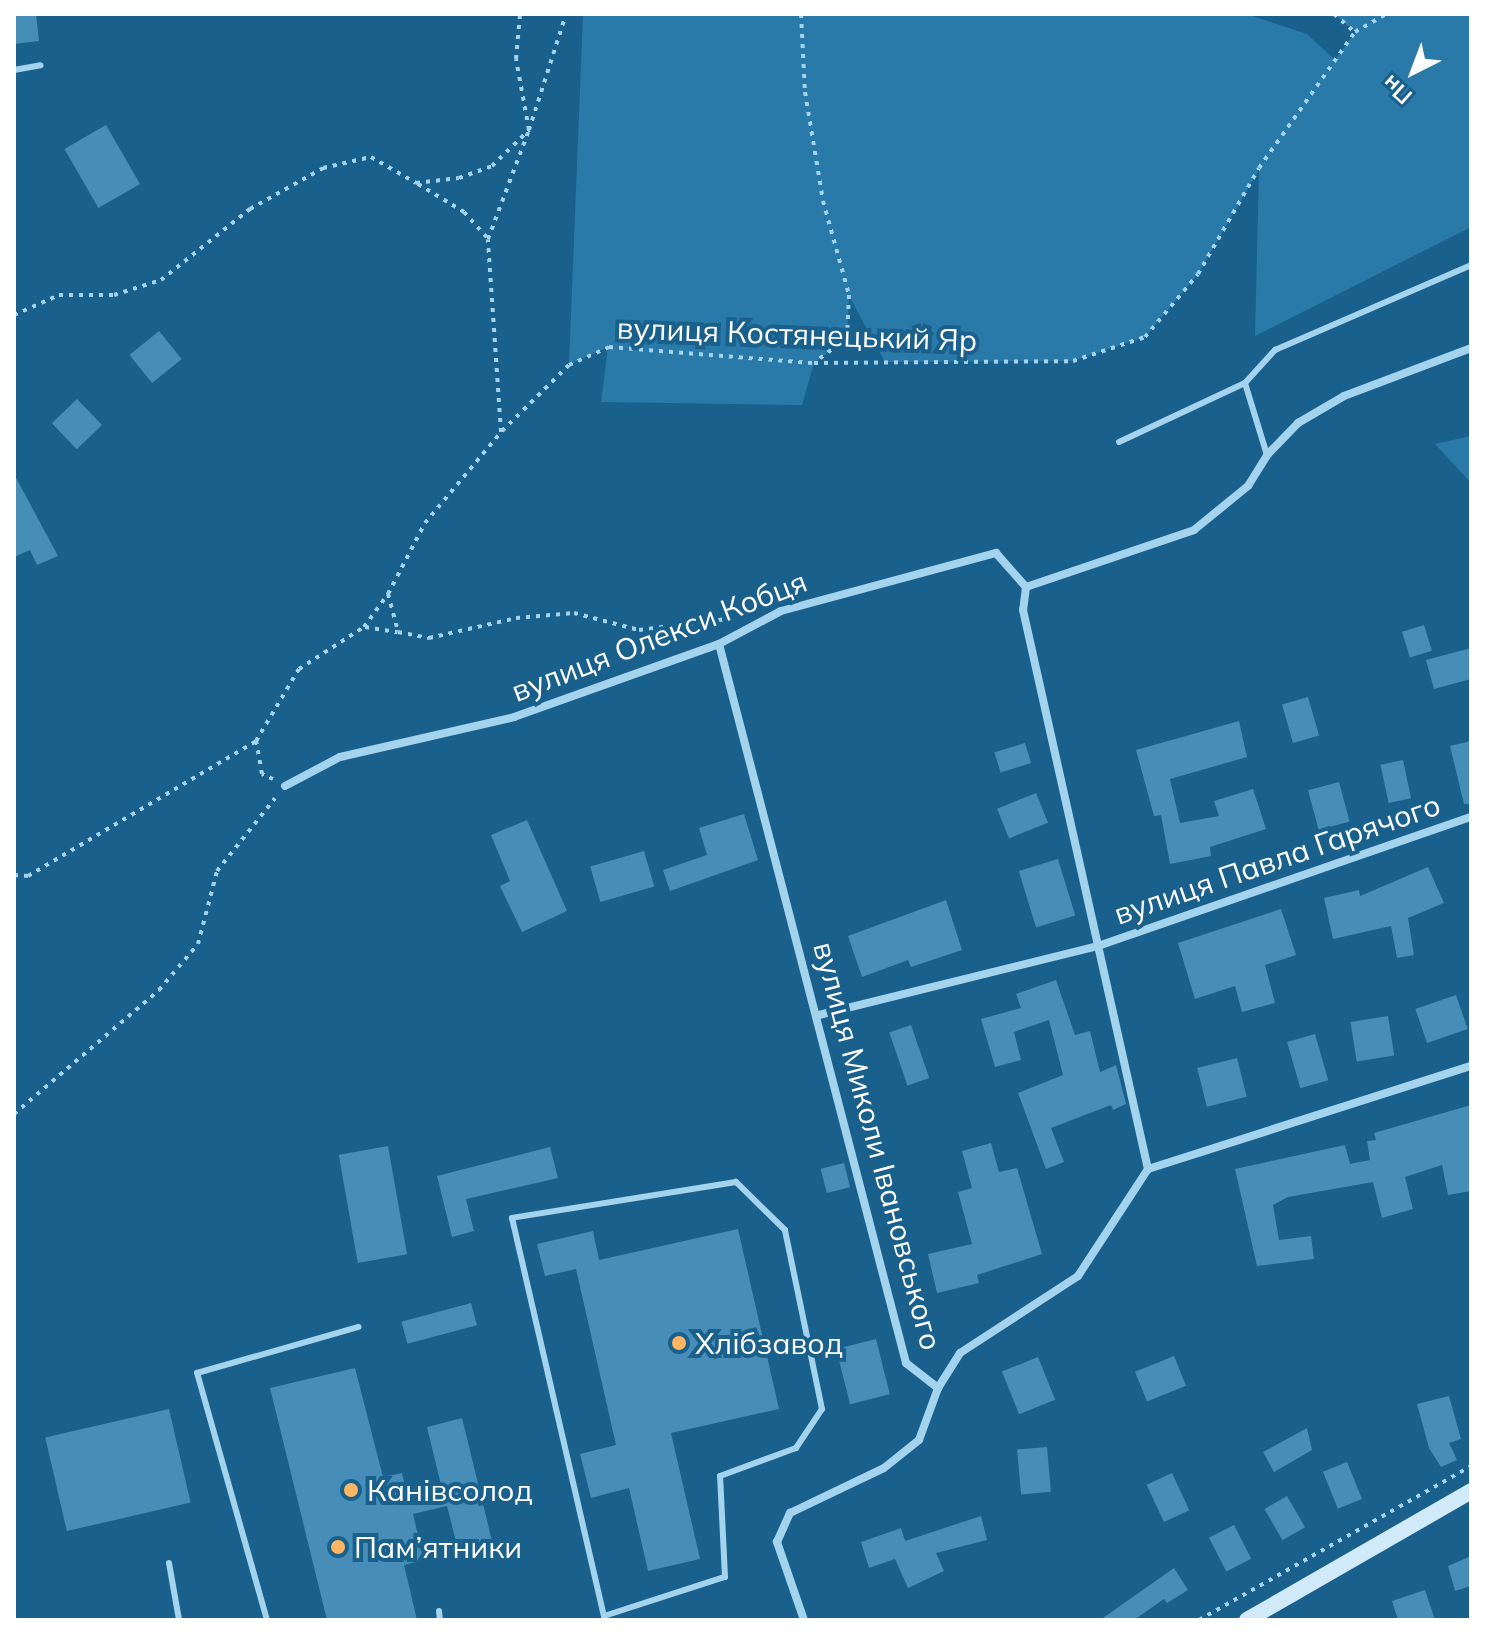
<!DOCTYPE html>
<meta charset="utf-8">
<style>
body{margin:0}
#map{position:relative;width:1485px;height:1634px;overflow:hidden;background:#19608c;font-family:Mulish,sans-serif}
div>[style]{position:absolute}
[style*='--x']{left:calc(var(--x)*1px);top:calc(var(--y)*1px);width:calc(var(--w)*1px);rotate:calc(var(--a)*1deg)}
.green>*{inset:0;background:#297aa9}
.building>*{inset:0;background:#468db7;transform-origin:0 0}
.path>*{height:4px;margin-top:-2px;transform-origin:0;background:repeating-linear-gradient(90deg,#a4d3ee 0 4px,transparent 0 10px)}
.lane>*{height:6px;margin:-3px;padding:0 3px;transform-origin:3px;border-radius:3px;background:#a4d3ee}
.street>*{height:8px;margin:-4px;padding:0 4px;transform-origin:4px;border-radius:4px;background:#a4d3ee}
.secondary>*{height:16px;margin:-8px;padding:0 8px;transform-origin:8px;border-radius:8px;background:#d1eafa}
.dots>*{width:22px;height:22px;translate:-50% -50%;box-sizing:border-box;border:4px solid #19608c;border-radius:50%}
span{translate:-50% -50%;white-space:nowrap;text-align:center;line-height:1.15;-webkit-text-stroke:8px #19608c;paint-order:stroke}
.street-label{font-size:30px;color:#fff}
.poi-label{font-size:30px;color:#fff}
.left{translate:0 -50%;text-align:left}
.frame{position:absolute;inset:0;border:16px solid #fff;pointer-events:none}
.north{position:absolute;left:1373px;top:32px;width:80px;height:80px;-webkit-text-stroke:6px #19608c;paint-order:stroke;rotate:222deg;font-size:22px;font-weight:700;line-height:32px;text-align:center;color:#fff}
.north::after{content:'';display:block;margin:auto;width:28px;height:36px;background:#fff;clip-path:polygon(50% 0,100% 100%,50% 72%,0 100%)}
</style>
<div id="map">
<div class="green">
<div style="clip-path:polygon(583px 14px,1246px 14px,1307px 34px,1335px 60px,1355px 32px,1334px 14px,1471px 14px,1471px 227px,1255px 336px,1259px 170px,1198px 274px,1145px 337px,1073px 361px,885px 362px,849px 296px,847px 338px,814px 363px,802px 405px,601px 402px,608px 347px,569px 365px)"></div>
<div style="clip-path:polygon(1471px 436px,1471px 483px,1435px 444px)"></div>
</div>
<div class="building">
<div style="clip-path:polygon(14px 14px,36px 14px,39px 41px,14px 44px)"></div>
<div style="left:106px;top:125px;width:68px;height:48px;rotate:60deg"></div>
<div style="left:159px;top:331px;width:36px;height:38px;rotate:51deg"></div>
<div style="left:77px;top:399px;width:36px;height:35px;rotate:46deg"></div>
<div style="clip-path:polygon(14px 474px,58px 556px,37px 565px,30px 550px,14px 557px)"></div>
<div style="left:1424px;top:625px;width:27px;height:23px;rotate:73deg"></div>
<div style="clip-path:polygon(1471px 648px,1471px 679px,1434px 689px,1426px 660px)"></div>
<div style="left:1308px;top:697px;width:40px;height:27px;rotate:74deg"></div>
<div style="clip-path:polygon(1239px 721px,1247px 757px,1170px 779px,1180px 823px,1219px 816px,1214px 801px,1253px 789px,1266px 829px,1210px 847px,1211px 856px,1170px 864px,1161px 815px,1154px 816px,1136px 750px)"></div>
<div style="clip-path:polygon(1471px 741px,1471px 804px,1464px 804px,1450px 746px)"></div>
<div style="left:1025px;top:743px;width:21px;height:32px;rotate:73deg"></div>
<div style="left:1403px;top:760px;width:39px;height:23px;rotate:78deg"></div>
<div style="left:1339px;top:782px;width:41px;height:32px;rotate:75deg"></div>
<div style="left:1036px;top:793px;width:32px;height:42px;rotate:68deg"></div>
<div style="clip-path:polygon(744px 814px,758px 860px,670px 891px,663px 870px,707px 855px,699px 828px)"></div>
<div style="clip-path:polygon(527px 820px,567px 911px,522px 932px,500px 886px,510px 881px,491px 835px)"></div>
<div style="left:644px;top:851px;width:37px;height:56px;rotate:74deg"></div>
<div style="left:1058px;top:859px;width:59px;height:41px;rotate:73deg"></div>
<div style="clip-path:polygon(1428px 867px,1444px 903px,1408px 918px,1414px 955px,1397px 958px,1391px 926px,1333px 939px,1324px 898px,1359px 890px,1360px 896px)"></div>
<div style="clip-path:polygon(946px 900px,962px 950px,911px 967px,908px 960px,862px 977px,848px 936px)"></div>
<div style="clip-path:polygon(1281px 909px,1296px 955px,1265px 965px,1275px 1003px,1242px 1012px,1235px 986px,1195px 999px,1178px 943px)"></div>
<div style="clip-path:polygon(1056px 980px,1075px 1035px,1090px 1031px,1100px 1072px,1116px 1065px,1126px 1104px,1113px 1110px,1111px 1105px,1051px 1128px,1064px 1162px,1046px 1169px,1018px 1093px,1063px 1075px,1049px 1020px,1014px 1032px,1021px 1060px,995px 1067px,981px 1019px,1021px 1008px,1016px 994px)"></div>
<div style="left:1456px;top:995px;width:36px;height:43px;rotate:71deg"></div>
<div style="left:1388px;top:1016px;width:40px;height:38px;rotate:81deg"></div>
<div style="left:911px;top:1025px;width:56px;height:23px;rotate:71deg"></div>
<div style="left:1315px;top:1034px;width:48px;height:29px;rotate:74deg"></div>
<div style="left:1237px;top:1058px;width:40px;height:41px;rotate:76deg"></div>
<div style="clip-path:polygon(1471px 1105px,1471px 1191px,1448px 1195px,1442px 1165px,1405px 1177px,1413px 1209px,1382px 1218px,1373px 1182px,1288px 1197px,1273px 1205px,1279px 1240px,1311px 1236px,1314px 1259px,1257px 1266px,1235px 1169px,1345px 1145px,1350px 1164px,1370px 1160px,1367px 1141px,1376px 1140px,1374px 1133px)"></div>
<div style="clip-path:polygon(991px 1143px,999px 1172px,1017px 1168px,1042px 1254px,977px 1275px,979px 1283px,937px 1293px,928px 1254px,972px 1244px,958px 1192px,972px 1188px,962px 1151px)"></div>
<div style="left:388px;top:1146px;width:110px;height:50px;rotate:80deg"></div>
<div style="clip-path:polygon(550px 1147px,558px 1178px,466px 1199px,474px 1231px,452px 1237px,437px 1176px)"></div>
<div style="left:844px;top:1163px;width:25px;height:24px;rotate:76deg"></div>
<div style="clip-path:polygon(738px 1229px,779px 1409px,671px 1433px,700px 1559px,648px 1571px,629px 1488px,591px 1498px,580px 1454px,616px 1445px,576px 1269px,545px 1276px,537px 1244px,593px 1231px,599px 1260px)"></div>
<div style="left:471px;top:1303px;width:23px;height:72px;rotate:75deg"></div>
<div style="left:876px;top:1339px;width:57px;height:41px;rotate:76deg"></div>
<div style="left:1174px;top:1356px;width:32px;height:42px;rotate:68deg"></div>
<div style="left:1038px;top:1357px;width:46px;height:39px;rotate:68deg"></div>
<div style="clip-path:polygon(355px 1368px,383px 1477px,402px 1473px,407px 1494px,441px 1485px,427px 1427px,462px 1418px,493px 1545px,459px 1553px,447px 1506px,413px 1514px,424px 1560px,404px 1565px,417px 1620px,327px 1620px,270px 1388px)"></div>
<div style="clip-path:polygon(1449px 1396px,1461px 1439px,1449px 1443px,1457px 1460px,1441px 1467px,1429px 1448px,1417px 1404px)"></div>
<div style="left:169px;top:1409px;width:96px;height:127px;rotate:77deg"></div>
<div style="clip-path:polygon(1307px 1428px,1312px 1450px,1274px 1472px,1263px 1452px)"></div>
<div style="left:1047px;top:1447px;width:45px;height:30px;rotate:85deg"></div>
<div style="left:1347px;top:1462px;width:40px;height:26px;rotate:68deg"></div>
<div style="left:1172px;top:1473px;width:41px;height:28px;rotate:65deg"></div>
<div style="left:1287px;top:1496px;width:36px;height:26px;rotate:60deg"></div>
<div style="clip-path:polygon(981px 1516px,987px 1540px,936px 1553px,944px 1571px,908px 1588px,895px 1559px,869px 1568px,861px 1542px,901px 1528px,905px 1541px)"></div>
<div style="left:1234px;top:1525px;width:38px;height:28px;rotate:63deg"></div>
<div style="clip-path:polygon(1471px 1556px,1471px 1586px,1455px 1591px,1448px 1566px)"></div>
<div style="clip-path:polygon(1174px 1568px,1188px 1590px,1167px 1603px,1164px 1599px,1134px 1620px,1100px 1620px)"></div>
<div style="clip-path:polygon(1425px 1590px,1435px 1620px,1398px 1620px,1392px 1601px)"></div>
</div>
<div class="path">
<div style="--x:801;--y:14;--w:78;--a:87.1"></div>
<div style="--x:805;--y:92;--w:110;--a:80.6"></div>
<div style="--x:823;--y:201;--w:98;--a:74.5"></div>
<div style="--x:849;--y:295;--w:43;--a:92.7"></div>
<div style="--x:847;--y:338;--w:39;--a:143"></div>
<div style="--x:1334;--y:14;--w:28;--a:41"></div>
<div style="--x:418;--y:184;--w:54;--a:31.3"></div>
<div style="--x:464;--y:212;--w:36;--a:48"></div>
<div style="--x:14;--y:315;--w:49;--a:-24"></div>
<div style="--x:59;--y:295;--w:55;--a:0"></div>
<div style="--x:114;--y:295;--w:49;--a:-17.7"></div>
<div style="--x:161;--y:280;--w:114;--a:-38.6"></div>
<div style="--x:250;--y:209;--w:84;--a:-29.3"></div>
<div style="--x:323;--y:168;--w:49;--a:-12.9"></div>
<div style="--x:371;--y:157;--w:52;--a:30"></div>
<div style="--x:416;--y:183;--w:43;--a:-6.6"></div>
<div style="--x:459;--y:178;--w:35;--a:-20"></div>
<div style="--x:492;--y:166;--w:52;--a:-44.2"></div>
<div style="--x:529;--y:130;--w:122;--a:-72.3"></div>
<div style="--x:502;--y:431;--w:94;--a:-44.6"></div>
<div style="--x:569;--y:365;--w:44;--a:-24.2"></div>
<div style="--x:609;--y:347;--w:206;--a:4.5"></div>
<div style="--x:814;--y:363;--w:259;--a:-0.4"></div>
<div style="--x:1073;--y:361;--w:76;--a:-18.4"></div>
<div style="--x:1145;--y:337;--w:82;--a:-49.9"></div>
<div style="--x:1198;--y:274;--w:122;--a:-60.1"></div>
<div style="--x:1259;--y:168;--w:166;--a:-54.8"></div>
<div style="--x:1355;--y:32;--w:36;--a:-30"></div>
<div style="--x:388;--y:594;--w:39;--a:75"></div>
<div style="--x:398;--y:632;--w:32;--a:11"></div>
<div style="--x:429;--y:638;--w:89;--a:-12.9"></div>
<div style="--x:516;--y:618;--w:58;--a:-4.9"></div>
<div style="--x:574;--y:613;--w:67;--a:14.7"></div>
<div style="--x:639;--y:630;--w:97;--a:-7.1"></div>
<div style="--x:365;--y:627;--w:33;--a:9"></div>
<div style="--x:273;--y:779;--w:12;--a:-156"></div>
<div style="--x:262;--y:774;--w:34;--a:-100"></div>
<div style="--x:256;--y:741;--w:84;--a:-59.2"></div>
<div style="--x:299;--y:669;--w:77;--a:-32.9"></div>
<div style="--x:364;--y:627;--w:41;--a:-54"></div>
<div style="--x:388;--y:594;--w:80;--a:-62.5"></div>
<div style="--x:425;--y:523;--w:119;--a:-50.1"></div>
<div style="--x:501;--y:432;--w:193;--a:-93.9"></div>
<div style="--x:488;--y:239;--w:116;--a:-69.4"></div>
<div style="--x:529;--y:130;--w:72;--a:-100.4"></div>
<div style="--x:516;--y:59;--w:45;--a:-84.9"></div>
<div style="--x:14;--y:875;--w:14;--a:4"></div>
<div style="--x:28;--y:876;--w:265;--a:-30.6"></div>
<div style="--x:14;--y:1114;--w:191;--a:-40.5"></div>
<div style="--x:159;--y:990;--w:60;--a:-49.7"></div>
<div style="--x:198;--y:944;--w:75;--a:-75.4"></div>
<div style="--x:217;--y:871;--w:93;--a:-51.5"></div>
<div style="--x:1199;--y:1620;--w:313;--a:-29.5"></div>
</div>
<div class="lane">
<div style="--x:14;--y:70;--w:27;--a:-10"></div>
<div style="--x:1119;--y:442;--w:139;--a:-25.1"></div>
<div style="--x:1267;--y:455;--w:75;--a:-107"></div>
<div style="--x:1245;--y:383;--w:45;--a:-47.7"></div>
<div style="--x:1275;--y:350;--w:214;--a:-23.4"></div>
<div style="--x:169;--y:1563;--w:58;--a:80"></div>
<div style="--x:439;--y:1611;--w:9;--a:84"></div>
<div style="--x:604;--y:1616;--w:127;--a:-17.9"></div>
<div style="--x:725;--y:1577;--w:101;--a:-92.8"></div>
<div style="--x:720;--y:1476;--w:81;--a:-20.2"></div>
<div style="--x:796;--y:1448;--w:47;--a:-56.3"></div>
<div style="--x:822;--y:1409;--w:183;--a:-101.7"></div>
<div style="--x:785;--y:1230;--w:69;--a:-135.6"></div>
<div style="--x:736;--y:1182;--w:227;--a:170.9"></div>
<div style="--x:512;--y:1218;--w:413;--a:77"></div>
<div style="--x:267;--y:1620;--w:257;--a:-105.8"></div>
<div style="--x:197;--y:1373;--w:168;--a:-15.9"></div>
</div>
<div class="street">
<div style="--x:1026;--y:587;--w:23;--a:97"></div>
<div style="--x:1023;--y:610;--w:573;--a:77.4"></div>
<div style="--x:719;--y:644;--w:743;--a:75.42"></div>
<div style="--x:906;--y:1363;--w:41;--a:38"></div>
<div style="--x:285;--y:786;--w:62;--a:-27.8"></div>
<div style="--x:340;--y:757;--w:179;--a:-12.9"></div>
<div style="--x:514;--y:717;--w:218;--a:-19.6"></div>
<div style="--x:719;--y:644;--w:70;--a:-28"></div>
<div style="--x:781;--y:611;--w:223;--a:-15.1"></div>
<div style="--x:996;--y:553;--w:45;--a:48.6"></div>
<div style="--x:1026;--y:587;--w:177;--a:-18.7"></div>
<div style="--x:1194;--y:530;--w:70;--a:-39.2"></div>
<div style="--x:1248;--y:486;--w:36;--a:-58"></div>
<div style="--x:1267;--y:455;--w:45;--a:-45.9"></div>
<div style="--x:1298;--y:423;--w:53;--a:-30.4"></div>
<div style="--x:1344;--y:396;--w:136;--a:-20.7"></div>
<div style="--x:819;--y:1015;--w:287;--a:-13.9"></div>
<div style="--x:1098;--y:946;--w:395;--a:-19.1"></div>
<div style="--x:804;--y:1620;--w:83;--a:-109.1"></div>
<div style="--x:777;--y:1542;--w:32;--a:-66"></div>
<div style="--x:790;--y:1513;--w:104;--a:-25.6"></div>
<div style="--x:884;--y:1468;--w:45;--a:-38.7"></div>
<div style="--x:919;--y:1440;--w:55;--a:-69.9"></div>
<div style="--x:938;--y:1388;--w:41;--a:-57.8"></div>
<div style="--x:960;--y:1353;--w:141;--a:-33.1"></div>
<div style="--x:1078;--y:1276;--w:128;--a:-56.8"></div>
<div style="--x:1148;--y:1169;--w:339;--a:-17.7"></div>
</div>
<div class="secondary">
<div style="--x:1247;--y:1620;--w:258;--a:-29.9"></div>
</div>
<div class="dots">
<div style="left:679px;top:1343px;background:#ffb561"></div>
<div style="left:351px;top:1490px;background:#ffb561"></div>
<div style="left:338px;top:1547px;background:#ffb561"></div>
</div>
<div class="street-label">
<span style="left:797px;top:334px;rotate:2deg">вулиця Костянецький Яр</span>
<span style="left:659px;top:636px;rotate:-21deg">вулиця Олекси Кобця</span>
<span style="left:1277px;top:859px;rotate:-19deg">вулиця Павла Гарячого</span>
<span style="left:878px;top:1146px;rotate:75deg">вулиця Миколи Івановського</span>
</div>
<div class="poi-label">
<span class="left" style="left:695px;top:1343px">Хлібзавод</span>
<span class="left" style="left:367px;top:1490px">Канівсолод</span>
<span class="left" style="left:354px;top:1547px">Пам’ятники</span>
</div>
<div class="frame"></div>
<div class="north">Пн</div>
</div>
